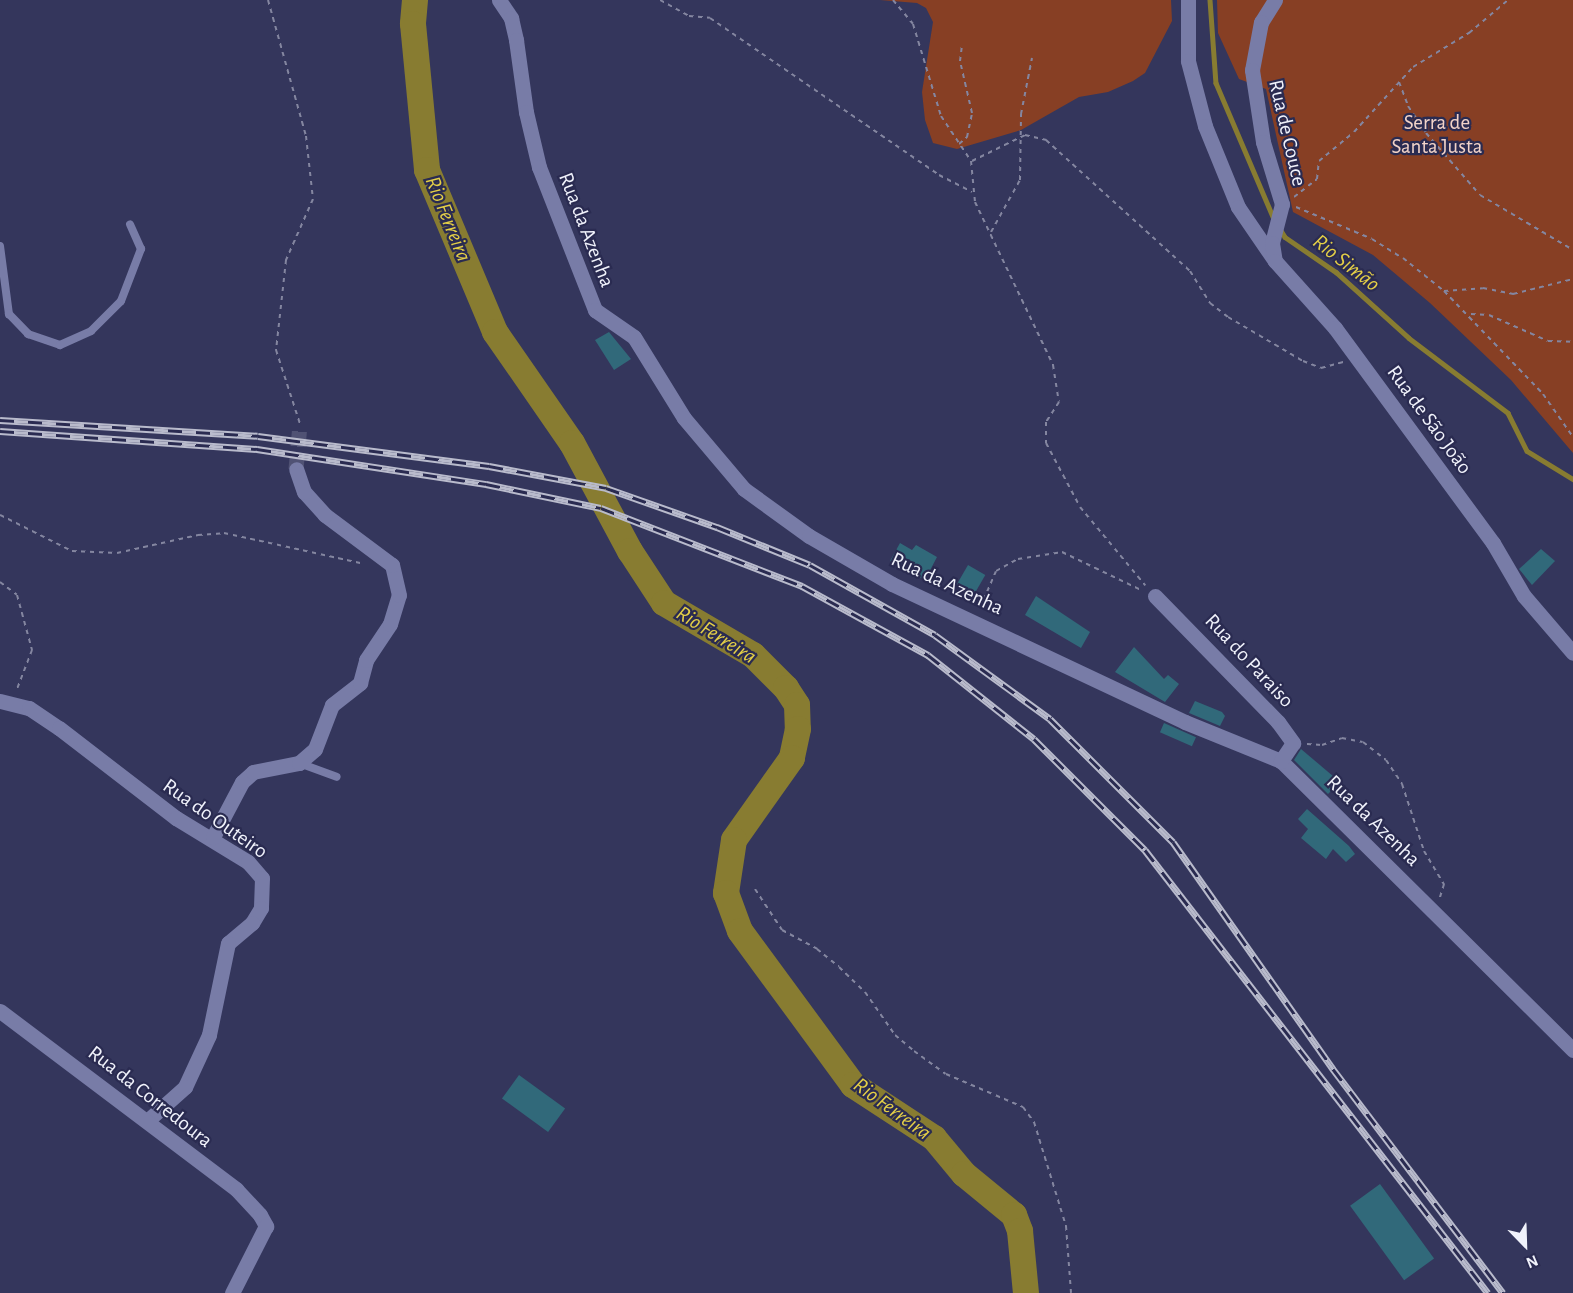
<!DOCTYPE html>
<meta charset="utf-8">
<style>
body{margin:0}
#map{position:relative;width:1573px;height:1293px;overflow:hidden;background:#34365c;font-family:"Alegreya Sans",sans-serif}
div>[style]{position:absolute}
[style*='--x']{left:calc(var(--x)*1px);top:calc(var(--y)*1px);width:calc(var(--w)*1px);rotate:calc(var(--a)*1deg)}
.green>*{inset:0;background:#873f24}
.stream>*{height:4.5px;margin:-2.25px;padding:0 2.25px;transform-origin:2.25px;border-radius:2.25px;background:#887c31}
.river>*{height:26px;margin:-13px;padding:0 13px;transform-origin:13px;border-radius:13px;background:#887c31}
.building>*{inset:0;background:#31697a;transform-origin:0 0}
.minor-tunnel>*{height:15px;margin-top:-7.5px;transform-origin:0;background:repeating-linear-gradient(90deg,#505274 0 15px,transparent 0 23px)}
.path>*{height:2px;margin-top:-1px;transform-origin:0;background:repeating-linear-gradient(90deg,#8486a0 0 4.5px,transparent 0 9px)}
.service>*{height:8px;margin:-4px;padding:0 4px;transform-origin:4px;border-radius:4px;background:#787ca7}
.minor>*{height:15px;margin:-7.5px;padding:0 7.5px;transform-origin:7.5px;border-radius:7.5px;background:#787ca7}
.rail>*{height:7px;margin-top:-3.5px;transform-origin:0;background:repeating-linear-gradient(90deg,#2a2b51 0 14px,#b9bbcc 0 28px);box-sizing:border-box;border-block:2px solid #b9bbcc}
span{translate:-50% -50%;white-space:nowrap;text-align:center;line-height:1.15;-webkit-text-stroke:4.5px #2a2b51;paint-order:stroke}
.park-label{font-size:21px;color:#f2d3c8}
.street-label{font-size:21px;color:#f0f2fb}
.water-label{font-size:22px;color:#e4cf47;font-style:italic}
.north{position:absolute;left:1495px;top:1215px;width:60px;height:60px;-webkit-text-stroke:4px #2a2b51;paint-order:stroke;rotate:157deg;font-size:16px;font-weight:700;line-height:24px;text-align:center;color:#f0f2fb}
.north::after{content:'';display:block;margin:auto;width:21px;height:27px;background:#f0f2fb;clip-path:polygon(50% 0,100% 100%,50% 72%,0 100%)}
</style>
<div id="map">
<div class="green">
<div style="clip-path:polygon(880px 0,1171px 0,1172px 21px,1145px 73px,1133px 81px,1108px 92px,1079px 97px,1021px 130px,957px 149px,933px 143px,925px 120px,922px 92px,933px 22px,926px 8px,917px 3px)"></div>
<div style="clip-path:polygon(1217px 0,1573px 0,1573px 453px,1511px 380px,1430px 303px,1373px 255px,1293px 212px,1266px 89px,1239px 79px,1218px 33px)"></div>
</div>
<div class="stream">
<div style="--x:1210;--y:0;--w:83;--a:85.9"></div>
<div style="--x:1216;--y:83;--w:148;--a:66.9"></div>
<div style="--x:1280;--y:229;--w:9;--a:58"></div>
<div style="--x:1285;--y:237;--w:62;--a:34.5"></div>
<div style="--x:1336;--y:272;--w:98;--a:42.1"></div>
<div style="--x:1409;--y:338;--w:124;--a:37.1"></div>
<div style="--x:1508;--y:413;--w:42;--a:63.4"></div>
<div style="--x:1527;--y:451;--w:54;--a:31.3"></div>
</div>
<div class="river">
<div style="--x:415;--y:0;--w:24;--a:95"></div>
<div style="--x:413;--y:24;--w:147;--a:84.5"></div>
<div style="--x:427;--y:170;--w:176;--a:67.2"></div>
<div style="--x:495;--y:332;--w:135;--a:55.3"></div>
<div style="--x:572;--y:443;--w:123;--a:61.8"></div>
<div style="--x:630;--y:551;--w:62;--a:56.8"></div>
<div style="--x:664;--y:603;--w:103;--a:30.3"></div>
<div style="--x:753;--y:655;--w:47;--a:45"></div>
<div style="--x:786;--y:688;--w:20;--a:57"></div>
<div style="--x:797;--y:705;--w:24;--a:88"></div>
<div style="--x:798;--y:729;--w:30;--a:102"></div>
<div style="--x:792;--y:758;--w:100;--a:125.3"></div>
<div style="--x:734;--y:840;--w:54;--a:98.6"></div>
<div style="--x:726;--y:893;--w:40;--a:69.8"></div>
<div style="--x:740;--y:931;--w:191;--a:53.7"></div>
<div style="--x:853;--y:1085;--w:97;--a:33.2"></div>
<div style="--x:934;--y:1138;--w:47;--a:50.2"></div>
<div style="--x:964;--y:1174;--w:65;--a:39.4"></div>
<div style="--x:1014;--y:1215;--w:17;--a:69"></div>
<div style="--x:1020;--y:1231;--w:62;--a:84.5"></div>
</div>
<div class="building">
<div style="clip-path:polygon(609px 332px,631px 359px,614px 370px,595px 340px)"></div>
<div style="clip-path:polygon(900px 543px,912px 550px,916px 545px,937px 557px,925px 580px,890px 561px)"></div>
<div style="clip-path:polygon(1541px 549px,1555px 561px,1532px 585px,1519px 569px)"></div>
<div style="left:968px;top:565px;width:20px;height:24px;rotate:30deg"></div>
<div style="clip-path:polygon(1036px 596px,1090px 632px,1081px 648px,1025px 615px)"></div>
<div style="clip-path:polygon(1134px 647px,1164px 679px,1168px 675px,1179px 684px,1165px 702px,1115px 672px)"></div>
<div style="clip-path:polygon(1195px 701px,1222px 712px,1225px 716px,1220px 726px,1189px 713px)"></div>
<div style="left:1164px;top:723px;width:35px;height:10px;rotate:24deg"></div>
<div style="clip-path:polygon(1301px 749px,1340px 782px,1328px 794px,1294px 760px)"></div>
<div style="clip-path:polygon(1307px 809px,1349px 846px,1355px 854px,1346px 862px,1333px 849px,1326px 859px,1301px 838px,1308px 829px,1298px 819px)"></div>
<div style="left:519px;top:1075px;width:57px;height:29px;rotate:36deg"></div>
<div style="left:1380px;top:1184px;width:92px;height:37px;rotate:54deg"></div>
</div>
<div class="minor-tunnel">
<div style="--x:296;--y:469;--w:45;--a:-84.9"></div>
</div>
<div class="path">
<div style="--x:268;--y:0;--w:141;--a:74.4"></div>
<div style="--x:306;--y:136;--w:63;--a:83.7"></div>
<div style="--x:313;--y:199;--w:67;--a:113.9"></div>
<div style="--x:286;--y:260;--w:91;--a:96.3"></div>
<div style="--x:276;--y:350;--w:78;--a:72"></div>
<div style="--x:660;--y:0;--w:33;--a:29"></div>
<div style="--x:689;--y:16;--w:21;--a:5"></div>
<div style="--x:710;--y:18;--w:278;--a:34.4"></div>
<div style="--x:939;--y:175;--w:37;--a:27"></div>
<div style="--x:893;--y:0;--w:31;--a:50"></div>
<div style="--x:913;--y:24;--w:96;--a:73.1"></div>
<div style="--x:941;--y:116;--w:54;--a:56.3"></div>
<div style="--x:971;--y:161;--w:41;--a:84.4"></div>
<div style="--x:975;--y:202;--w:181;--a:64.4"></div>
<div style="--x:1053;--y:365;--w:37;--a:81"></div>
<div style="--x:1059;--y:402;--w:24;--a:123"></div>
<div style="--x:1046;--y:422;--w:21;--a:90"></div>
<div style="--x:1046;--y:443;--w:72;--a:62"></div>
<div style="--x:1080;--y:507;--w:102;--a:50.2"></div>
<div style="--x:1399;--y:82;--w:26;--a:69"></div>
<div style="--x:1408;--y:106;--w:32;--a:56"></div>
<div style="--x:1426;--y:133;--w:82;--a:48.9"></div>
<div style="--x:1480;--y:195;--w:108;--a:30.6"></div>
<div style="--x:959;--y:144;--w:11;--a:-41"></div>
<div style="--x:967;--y:137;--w:25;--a:-78"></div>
<div style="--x:972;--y:113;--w:53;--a:-103"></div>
<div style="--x:960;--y:61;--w:16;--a:-83"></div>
<div style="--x:972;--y:161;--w:59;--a:-26.1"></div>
<div style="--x:1025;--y:135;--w:22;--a:13"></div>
<div style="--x:1046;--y:140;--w:195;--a:42.3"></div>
<div style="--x:1190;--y:271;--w:38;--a:58"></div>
<div style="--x:1210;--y:303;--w:23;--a:38"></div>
<div style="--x:1228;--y:317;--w:87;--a:30.4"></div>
<div style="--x:1303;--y:361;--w:19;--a:21"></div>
<div style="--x:1321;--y:368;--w:23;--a:-15"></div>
<div style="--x:1294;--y:197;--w:29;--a:-38"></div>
<div style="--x:1317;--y:179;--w:18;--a:-84"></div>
<div style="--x:1319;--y:161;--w:45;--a:-39.6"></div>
<div style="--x:1354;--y:132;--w:88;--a:-47.8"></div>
<div style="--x:1413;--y:67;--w:66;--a:-31.3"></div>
<div style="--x:1469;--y:33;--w:51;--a:-40.2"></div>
<div style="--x:1296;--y:207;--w:82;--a:22.8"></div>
<div style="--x:1372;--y:239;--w:36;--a:32"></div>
<div style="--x:1403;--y:258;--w:53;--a:38.8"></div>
<div style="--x:1444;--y:291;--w:143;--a:46.1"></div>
<div style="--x:1543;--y:394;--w:52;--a:55.1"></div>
<div style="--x:991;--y:232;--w:60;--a:-60.9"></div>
<div style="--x:1020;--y:180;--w:66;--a:-89.1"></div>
<div style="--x:1021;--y:114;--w:57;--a:-78.9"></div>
<div style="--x:1444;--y:291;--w:39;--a:-4"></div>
<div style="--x:1483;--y:288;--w:31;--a:11"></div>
<div style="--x:1513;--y:294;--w:62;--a:-14"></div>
<div style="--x:1471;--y:314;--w:18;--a:3"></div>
<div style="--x:1489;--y:315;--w:64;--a:23.8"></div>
<div style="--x:1548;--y:341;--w:25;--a:2"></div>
<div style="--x:0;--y:515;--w:80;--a:26.6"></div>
<div style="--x:72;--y:551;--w:45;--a:2.5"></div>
<div style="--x:117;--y:553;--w:83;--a:-12.5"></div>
<div style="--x:198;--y:535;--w:26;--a:-4"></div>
<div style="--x:224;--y:533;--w:144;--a:12.4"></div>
<div style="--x:0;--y:582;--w:21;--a:37"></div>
<div style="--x:17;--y:595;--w:57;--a:74.7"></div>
<div style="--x:32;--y:650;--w:42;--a:111"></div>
<div style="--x:980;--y:608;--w:40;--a:-66.6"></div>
<div style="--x:996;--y:571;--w:25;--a:-29"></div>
<div style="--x:1018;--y:559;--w:45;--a:-9"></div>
<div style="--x:1062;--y:552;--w:88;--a:25.7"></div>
<div style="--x:1307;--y:744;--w:15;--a:4"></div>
<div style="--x:1322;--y:745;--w:21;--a:-19"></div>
<div style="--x:1342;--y:738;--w:21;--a:11"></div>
<div style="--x:1363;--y:742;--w:29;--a:38"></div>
<div style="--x:1386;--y:760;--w:29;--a:56"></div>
<div style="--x:1402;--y:784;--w:71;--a:71.8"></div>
<div style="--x:1424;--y:851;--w:39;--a:59"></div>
<div style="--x:1444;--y:884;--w:14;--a:107"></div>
<div style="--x:755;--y:889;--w:49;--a:56.6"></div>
<div style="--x:782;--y:930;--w:40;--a:28"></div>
<div style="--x:817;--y:949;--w:28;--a:39"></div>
<div style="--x:839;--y:967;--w:36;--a:44"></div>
<div style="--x:865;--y:992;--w:52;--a:55.1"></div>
<div style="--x:895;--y:1035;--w:25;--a:40"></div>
<div style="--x:914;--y:1051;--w:39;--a:36"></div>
<div style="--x:946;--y:1074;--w:84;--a:23.2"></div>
<div style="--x:1023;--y:1107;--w:19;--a:54"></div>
<div style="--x:1034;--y:1122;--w:109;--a:72.9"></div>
<div style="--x:1066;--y:1226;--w:67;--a:85.7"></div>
</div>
<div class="service">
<div style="--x:0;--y:246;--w:69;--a:82.5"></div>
<div style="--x:9;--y:314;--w:28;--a:46"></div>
<div style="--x:28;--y:334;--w:34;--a:19"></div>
<div style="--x:60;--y:345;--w:34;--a:-24"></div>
<div style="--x:91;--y:331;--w:42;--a:-45"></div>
<div style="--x:121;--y:301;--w:56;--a:-69"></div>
<div style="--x:141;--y:249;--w:27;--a:-114"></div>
<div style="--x:299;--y:763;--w:40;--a:20.2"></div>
</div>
<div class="minor">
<div style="--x:499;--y:0;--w:22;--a:56"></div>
<div style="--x:511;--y:18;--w:23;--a:77"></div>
<div style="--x:516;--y:40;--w:73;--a:82.1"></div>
<div style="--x:526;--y:112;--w:57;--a:76.7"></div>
<div style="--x:539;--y:167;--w:154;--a:68.6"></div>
<div style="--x:595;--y:310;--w:47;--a:34.7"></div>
<div style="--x:634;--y:337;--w:95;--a:58.3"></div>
<div style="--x:684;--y:418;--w:93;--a:49.8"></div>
<div style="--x:744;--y:489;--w:80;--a:35.9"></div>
<div style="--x:809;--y:536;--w:96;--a:30"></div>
<div style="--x:892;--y:584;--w:324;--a:25.2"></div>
<div style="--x:1185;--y:722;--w:104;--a:22.1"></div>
<div style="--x:1281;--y:761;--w:411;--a:44.7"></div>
<div style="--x:1188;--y:0;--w:61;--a:90"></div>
<div style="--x:1188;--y:61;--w:67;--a:75.3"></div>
<div style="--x:1205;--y:126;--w:87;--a:67.8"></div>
<div style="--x:1238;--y:207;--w:65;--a:55.6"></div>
<div style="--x:1275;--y:0;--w:26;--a:122"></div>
<div style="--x:1261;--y:22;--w:49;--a:100.6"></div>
<div style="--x:1252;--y:70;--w:73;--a:81.3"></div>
<div style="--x:1263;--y:142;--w:65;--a:73"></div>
<div style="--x:1282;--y:204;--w:40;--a:104.4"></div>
<div style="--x:1272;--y:243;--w:18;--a:81"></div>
<div style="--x:1275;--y:261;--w:90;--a:48.2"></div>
<div style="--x:1335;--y:328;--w:267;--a:53.7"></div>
<div style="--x:1493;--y:543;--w:61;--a:59.7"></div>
<div style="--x:1524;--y:596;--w:75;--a:49.3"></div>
<div style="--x:1155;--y:596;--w:176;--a:45.7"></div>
<div style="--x:1278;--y:722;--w:26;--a:54"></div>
<div style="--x:1293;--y:743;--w:22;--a:124"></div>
<div style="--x:0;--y:701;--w:30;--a:14"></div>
<div style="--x:29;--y:708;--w:36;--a:34"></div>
<div style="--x:59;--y:728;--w:148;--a:37.6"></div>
<div style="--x:176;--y:818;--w:84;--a:31.4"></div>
<div style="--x:248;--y:862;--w:21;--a:49"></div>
<div style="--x:262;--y:878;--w:30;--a:92"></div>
<div style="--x:261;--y:908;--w:17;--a:121"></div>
<div style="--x:252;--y:923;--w:31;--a:140"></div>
<div style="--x:228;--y:943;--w:94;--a:101.7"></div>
<div style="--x:209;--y:1035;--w:57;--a:114.8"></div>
<div style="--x:185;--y:1087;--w:51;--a:138.2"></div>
<div style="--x:213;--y:837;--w:62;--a:-62.2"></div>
<div style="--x:242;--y:782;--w:15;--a:-42"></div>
<div style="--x:253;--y:772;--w:47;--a:-11.1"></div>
<div style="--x:299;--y:763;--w:21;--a:-41"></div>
<div style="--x:315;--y:749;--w:47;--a:-68.9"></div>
<div style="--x:332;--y:705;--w:36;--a:-38"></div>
<div style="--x:360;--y:683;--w:24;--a:-75"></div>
<div style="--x:366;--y:660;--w:43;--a:-56.3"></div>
<div style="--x:390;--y:624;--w:30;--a:-73"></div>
<div style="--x:399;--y:595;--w:31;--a:-103"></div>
<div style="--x:392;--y:565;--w:84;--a:-143.3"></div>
<div style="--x:325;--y:515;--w:31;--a:-132"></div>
<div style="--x:304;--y:492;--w:24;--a:-109"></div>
<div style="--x:0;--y:1011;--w:296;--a:37"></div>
<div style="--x:236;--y:1189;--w:35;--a:47"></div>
<div style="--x:260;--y:1215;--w:13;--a:61"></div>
<div style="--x:266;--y:1226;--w:75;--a:116.9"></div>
</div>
<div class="rail">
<div style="--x:0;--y:420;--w:258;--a:3.5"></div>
<div style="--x:258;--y:436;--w:233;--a:7.4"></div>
<div style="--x:489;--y:466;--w:119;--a:10.6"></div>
<div style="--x:606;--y:488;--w:118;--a:19.4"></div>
<div style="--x:717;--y:527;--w:100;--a:22.2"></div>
<div style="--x:810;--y:565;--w:143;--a:29.2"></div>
<div style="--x:935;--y:635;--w:142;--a:36.1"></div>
<div style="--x:1050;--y:719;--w:174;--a:45"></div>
<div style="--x:1173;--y:842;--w:278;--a:54.8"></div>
<div style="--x:1333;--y:1069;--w:281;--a:52.8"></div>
<div style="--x:0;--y:431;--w:258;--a:4"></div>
<div style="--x:257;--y:449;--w:232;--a:8.7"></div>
<div style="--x:486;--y:484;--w:117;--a:11.8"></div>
<div style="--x:601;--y:508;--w:216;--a:21.2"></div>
<div style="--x:802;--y:586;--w:144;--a:28.7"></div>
<div style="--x:928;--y:655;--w:135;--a:38.4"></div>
<div style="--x:1034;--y:739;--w:157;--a:45"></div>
<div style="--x:1145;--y:850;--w:560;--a:52.25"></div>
</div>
<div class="park-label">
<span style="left:1437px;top:135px">Serra de<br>Santa Justa</span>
</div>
<div class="street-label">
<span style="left:1287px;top:133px;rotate:77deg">Rua de Couce</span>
<span style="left:586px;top:230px;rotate:69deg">Rua da Azenha</span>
<span style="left:1429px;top:420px;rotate:54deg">Rua de São João</span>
<span style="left:947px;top:584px;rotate:25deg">Rua da Azenha</span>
<span style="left:1249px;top:661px;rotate:47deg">Rua do Paraiso</span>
<span style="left:215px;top:819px;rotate:35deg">Rua do Outeiro</span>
<span style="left:1373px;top:821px;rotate:44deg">Rua da Azenha</span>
<span style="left:150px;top:1097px;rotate:38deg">Rua da Corredoura</span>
</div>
<div class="water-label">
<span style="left:448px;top:219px;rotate:68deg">Rio Ferreira</span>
<span style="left:1346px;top:263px;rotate:38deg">Rio Simão</span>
<span style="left:716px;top:635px;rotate:32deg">Rio Ferreira</span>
<span style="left:892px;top:1109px;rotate:36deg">Rio Ferreira</span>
</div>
<div class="north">N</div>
</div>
